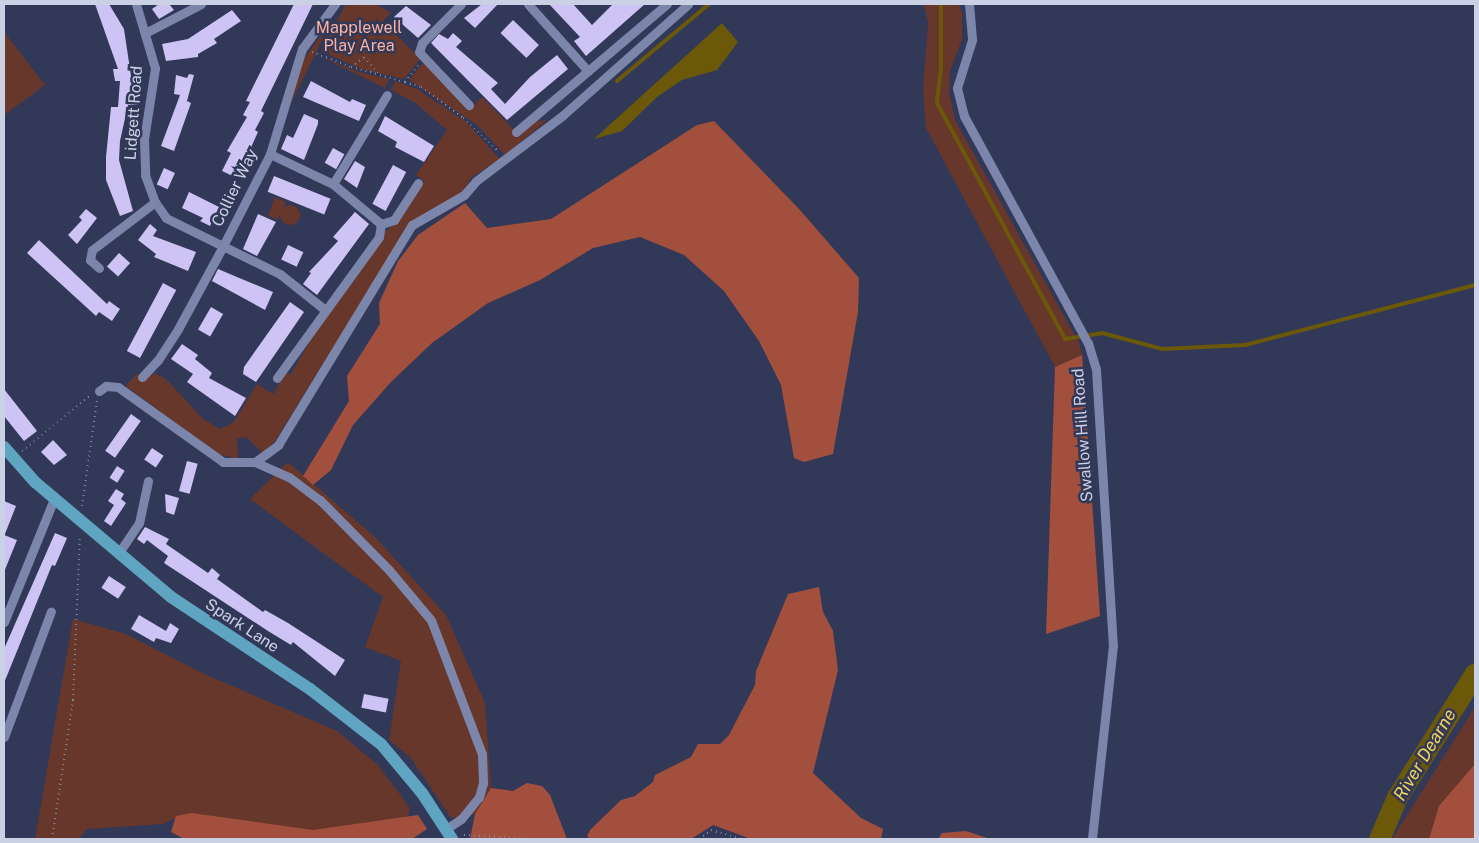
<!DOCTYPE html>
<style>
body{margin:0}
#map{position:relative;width:1479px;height:843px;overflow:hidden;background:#323858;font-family:"Public Sans",sans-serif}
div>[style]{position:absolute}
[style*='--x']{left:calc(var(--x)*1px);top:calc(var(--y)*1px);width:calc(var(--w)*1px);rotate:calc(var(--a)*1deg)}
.green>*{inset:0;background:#67372b}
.round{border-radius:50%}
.forest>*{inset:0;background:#a34f3d}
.water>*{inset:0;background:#6b5809}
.stream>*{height:4px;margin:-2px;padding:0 2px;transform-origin:2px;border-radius:2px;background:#6b5809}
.river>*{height:21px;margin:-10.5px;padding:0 10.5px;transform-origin:10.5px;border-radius:10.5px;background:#6b5809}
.building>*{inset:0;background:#cdc3f4;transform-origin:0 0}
.path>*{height:2px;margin-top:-1px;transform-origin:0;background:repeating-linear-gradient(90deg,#8086a0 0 1px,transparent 0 5px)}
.minor>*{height:9px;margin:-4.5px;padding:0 4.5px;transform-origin:4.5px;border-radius:4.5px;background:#7c85aa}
.major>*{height:12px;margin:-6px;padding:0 6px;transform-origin:6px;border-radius:6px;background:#5fa4c0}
span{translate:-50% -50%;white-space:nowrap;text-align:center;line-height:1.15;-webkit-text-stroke:5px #323858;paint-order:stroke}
.park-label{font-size:16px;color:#fab3a2}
.street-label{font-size:16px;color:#cbd1e5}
.water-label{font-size:18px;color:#f4d257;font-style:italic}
.frame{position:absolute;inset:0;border:5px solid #cbd1e5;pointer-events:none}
</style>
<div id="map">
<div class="green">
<div style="clip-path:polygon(346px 4px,376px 4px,391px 13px,383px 21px,420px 59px,404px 79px,361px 69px,321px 51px)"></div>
<div style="clip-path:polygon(924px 4px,958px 4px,962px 12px,962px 39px,950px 71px,949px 93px,955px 120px,1079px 343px,1082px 355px,1055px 367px,926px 128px,923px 90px,928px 23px)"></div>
<div style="clip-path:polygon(332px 20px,290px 105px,303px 60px)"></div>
<div style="clip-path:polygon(4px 32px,45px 85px,4px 115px)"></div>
<div style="clip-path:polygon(321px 57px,359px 72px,389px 79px,385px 88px)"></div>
<div style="clip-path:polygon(425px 60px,472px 107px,482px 97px,516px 132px,530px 122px,547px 120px,505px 155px,477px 125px,409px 80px)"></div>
<div style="clip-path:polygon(395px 81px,417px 89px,465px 121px,500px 159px,471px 178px,461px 195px,410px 223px,275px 441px,263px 453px,246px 437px,237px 439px,238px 459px,218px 454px,126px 386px,136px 374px,145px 379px,155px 373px,167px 380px,203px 419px,220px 429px,233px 423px,257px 384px,273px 394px,285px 374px,291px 374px,329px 308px,336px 304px,384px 232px,397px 223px,424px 181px,416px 175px,447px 130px,414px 102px,391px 90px)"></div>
<div style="clip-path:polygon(275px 197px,286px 202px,277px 220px,268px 215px)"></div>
<div class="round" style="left:280px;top:205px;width:20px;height:20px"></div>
<div style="clip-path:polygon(288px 462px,376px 538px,446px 615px,485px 703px,491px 788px,475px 814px,451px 818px,411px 758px,389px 740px,401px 661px,365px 647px,383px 597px,250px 499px)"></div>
<div style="clip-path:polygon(73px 619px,126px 634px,204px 674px,337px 731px,378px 765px,410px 808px,407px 819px,313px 831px,180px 816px,163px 824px,87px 829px,78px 839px,35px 839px)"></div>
<div style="clip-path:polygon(1475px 707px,1475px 839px,1392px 839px)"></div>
</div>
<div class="forest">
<div style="clip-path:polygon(714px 121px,800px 210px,859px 278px,858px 312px,833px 454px,804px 462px,794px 458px,781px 385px,759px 341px,724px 291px,684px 255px,640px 237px,593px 248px,540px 280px,488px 303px,432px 343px,391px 382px,353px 425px,331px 470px,313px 485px,303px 476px,349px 401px,347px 376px,380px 324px,379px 303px,398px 261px,418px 235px,465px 203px,487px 228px,551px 219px,697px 125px)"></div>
<div style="clip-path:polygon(1082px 355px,1100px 616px,1046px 634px,1055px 367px)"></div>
<div style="clip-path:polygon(819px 587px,823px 612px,833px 631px,838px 670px,813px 773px,861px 818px,883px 829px,881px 839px,751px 839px,713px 825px,691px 839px,590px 839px,587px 836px,590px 830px,621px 800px,635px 796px,653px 782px,655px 775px,691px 757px,698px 744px,720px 744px,729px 735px,755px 685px,756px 671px,788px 594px)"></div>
<div style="clip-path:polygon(1475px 764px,1475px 839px,1429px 839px,1439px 806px)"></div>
<div style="clip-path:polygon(527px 783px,542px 786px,550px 795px,567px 839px,470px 839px,475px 814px,491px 788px,513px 791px)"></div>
<div style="clip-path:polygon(192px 813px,313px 830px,418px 815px,427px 829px,412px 839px,184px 839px,171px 832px,176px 816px)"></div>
<div style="clip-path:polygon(966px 831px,990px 839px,938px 839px,942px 833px)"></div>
</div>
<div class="water">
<div style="clip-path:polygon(722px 23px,738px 42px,717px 70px,682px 80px,657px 97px,622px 131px,594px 139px)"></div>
</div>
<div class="stream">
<div style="--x:941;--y:4;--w:64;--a:90"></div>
<div style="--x:941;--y:68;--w:35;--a:97"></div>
<div style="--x:937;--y:103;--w:268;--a:61.5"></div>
<div style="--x:1065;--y:339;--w:37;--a:-9"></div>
<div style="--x:1102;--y:333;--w:62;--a:14.9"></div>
<div style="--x:1162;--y:349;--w:83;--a:-2.8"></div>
<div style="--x:1245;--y:345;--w:238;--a:-14.6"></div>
<div style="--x:617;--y:81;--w:120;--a:-39.9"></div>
</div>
<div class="river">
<div style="--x:1379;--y:839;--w:46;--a:-66.8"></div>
<div style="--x:1397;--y:797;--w:146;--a:-57.8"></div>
</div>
<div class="building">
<div style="clip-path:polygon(95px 4px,109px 4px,124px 29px,134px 96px,139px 97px,139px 105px,128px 105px,120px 141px,119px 160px,133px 211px,120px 216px,106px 180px,106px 157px,111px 107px,118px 107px,120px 81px,115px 81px,113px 69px,118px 69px)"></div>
<div style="clip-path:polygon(159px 4px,169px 4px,174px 10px,159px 19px,152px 9px)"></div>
<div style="clip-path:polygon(294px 4px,313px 4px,261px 111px,264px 113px,255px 130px,258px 132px,237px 178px,222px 171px,231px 153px,227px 151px,247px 117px,243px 115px,250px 102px,246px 101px)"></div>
<div style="clip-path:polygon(482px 4px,498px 4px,475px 28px,464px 18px)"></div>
<div style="clip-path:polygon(549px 4px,573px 4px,592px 25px,613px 4px,645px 4px,586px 56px,574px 41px,580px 37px)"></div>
<div style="clip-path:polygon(406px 6px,431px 25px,418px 38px,394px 17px)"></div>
<div style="clip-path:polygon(232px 10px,241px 21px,214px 39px,217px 43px,198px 54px,198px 57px,166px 61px,162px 44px,188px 39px)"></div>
<div style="left:513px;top:20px;width:36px;height:18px;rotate:44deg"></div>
<div style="clip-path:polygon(453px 33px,462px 41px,456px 47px,498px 83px,491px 89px,505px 104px,530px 77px,557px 55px,568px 69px,507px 120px,431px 43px,439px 34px,448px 39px)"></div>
<div style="clip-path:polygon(189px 74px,194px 75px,187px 101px,191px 103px,174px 151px,161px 146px,180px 95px,174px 94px,176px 75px,187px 78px)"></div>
<div style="clip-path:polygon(311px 81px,350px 102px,352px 99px,366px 105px,359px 121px,303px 97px)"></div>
<div style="clip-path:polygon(304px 114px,318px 120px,318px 124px,304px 160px,281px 149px,287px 135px,293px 138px)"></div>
<div style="clip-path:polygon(385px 116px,434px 146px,424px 162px,395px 147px,397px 142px,378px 131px)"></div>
<div style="left:333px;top:148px;width:13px;height:17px;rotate:29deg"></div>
<div style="clip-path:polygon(355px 161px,365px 167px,357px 188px,344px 179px)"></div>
<div style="left:393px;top:165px;width:15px;height:44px;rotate:28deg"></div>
<div style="left:164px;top:168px;width:12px;height:18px;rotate:24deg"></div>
<div style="left:274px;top:176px;width:61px;height:17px;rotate:22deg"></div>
<div style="clip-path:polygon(189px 192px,219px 207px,210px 226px,200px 221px,203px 218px,182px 208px)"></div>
<div style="clip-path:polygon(86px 209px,97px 218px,77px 244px,68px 235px,82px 220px,79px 217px)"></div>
<div style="clip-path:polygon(355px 212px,369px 224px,317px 295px,303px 284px,311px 273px,309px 272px,338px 241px,333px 237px)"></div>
<div style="clip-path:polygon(258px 214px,276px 222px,257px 256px,243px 249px)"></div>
<div style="clip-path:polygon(150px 224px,157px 230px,153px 236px,196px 252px,188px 271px,154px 257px,156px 254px,138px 240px)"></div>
<div style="clip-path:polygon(39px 240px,107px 304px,109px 301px,120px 309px,112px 321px,99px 312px,96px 316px,27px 253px)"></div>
<div style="left:288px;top:245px;width:17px;height:16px;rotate:25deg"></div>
<div style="left:119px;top:253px;width:15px;height:18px;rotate:42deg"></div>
<div style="clip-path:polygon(218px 269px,273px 292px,265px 310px,212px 281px)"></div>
<div style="left:163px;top:283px;width:15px;height:77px;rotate:28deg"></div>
<div style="clip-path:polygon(290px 302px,304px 312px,256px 382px,243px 374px,244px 367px)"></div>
<div style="left:211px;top:307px;width:14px;height:26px;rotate:30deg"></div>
<div style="clip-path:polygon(182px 344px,198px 355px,195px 359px,212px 373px,209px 378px,246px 398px,235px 416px,187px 382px,193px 374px,171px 359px)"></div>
<div style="clip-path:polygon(4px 389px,37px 431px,24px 441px,4px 416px)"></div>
<div style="left:131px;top:414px;width:12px;height:45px;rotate:35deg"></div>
<div style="clip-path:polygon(53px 440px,67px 455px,54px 465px,41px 452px)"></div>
<div style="left:152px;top:448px;width:14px;height:14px;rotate:34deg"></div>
<div style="left:187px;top:461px;width:11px;height:31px;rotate:15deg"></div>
<div style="left:117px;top:466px;width:9px;height:14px;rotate:32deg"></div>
<div style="clip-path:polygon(116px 489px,124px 494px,121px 499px,126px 503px,111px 526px,104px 521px,114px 505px,108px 501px)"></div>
<div style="clip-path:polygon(165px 494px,179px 498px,174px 515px,166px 512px)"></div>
<div style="clip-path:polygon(4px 501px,16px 506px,5px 534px,4px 534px)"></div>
<div style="clip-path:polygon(145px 527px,169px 539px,166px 544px,208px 573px,212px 568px,220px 575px,217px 579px,263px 612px,265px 610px,288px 623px,345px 660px,335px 676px,293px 642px,291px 645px,268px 631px,164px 563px,168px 556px,147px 540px,144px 544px,137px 539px)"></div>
<div style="clip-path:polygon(55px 533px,67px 538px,55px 566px,52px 565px,4px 683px,4px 649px)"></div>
<div style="clip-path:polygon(4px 535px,17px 540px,4px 572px)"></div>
<div style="left:109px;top:576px;width:20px;height:14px;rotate:33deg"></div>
<div style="clip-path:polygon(139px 615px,166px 631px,170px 623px,179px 629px,171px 643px,156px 638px,154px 642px,131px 629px)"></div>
<div style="left:364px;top:694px;width:25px;height:14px;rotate:11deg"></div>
</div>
<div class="path">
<div style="--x:312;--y:52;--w:42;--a:21"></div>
<div style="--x:351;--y:67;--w:16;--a:-38"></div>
<div style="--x:364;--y:57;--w:24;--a:48"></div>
<div style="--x:380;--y:75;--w:26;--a:16"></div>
<div style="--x:405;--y:82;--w:22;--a:-51"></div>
<div style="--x:351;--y:67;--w:30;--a:15"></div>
<div style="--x:405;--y:82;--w:17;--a:17"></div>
<div style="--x:421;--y:87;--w:52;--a:36.4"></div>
<div style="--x:463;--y:118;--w:48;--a:43.3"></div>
<div style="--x:22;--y:451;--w:87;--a:-39"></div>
<div style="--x:82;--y:506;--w:107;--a:-81.9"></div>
<div style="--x:464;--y:835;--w:65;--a:3.5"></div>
<div style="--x:52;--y:839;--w:141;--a:-81.4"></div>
<div style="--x:73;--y:700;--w:164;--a:-87.6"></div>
<div style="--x:699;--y:839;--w:15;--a:-37"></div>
<div style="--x:711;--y:830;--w:33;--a:16"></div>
</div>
<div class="minor">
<div style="--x:136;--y:4;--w:67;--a:73.5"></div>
<div style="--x:155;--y:68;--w:72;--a:98.8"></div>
<div style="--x:144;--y:139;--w:36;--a:88"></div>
<div style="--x:145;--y:175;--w:29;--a:70"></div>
<div style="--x:155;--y:202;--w:19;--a:55"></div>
<div style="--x:166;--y:218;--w:127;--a:26.2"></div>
<div style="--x:280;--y:274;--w:56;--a:38.5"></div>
<div style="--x:461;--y:4;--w:55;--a:135"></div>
<div style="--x:422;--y:43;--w:9;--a:108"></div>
<div style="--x:419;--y:52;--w:73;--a:46.7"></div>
<div style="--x:528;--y:4;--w:90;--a:48.2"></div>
<div style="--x:969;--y:4;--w:36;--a:85"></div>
<div style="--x:972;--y:40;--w:50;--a:107.4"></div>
<div style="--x:957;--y:88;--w:29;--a:76"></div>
<div style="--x:964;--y:116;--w:259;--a:61.4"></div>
<div style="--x:1088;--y:343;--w:27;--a:73"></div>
<div style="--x:1096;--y:369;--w:277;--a:86.5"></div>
<div style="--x:1113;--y:645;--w:195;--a:96.2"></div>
<div style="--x:147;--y:32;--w:61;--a:-27.4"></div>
<div style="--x:516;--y:132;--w:198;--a:-40.3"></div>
<div style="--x:270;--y:154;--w:70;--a:25.5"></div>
<div style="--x:333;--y:184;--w:62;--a:39.8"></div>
<div style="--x:381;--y:224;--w:13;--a:99"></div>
<div style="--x:379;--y:237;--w:174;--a:125.9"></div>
<div style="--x:333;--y:184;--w:104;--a:-58.8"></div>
<div style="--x:381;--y:224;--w:14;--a:-17"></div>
<div style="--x:394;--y:220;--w:44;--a:-57"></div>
<div style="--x:99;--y:268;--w:12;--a:-138"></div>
<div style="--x:90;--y:260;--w:10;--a:-79"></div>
<div style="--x:92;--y:250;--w:79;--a:-37.3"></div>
<div style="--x:142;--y:377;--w:23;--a:-47"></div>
<div style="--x:158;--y:360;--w:37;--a:-57"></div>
<div style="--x:178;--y:329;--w:94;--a:-61.5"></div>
<div style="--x:223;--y:246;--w:103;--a:-62.9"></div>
<div style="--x:270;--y:154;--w:110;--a:-73.1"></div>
<div style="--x:302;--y:49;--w:56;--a:-53.7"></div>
<div style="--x:99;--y:391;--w:9;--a:-36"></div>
<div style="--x:106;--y:386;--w:12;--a:5"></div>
<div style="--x:118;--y:387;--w:129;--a:35.5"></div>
<div style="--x:223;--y:462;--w:32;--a:0"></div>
<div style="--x:255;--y:462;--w:29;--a:-36"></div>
<div style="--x:278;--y:445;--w:258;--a:-58.7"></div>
<div style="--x:412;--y:225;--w:60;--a:-30"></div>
<div style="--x:464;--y:195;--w:18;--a:-49"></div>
<div style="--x:476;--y:181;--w:108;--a:-37.1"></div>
<div style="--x:562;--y:116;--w:169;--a:-41.6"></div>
<div style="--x:255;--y:462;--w:37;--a:24"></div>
<div style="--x:289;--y:477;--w:39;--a:37"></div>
<div style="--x:320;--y:500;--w:98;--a:45.4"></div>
<div style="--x:389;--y:570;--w:65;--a:50"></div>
<div style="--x:431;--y:620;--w:143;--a:69.2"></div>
<div style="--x:482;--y:754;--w:29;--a:88"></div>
<div style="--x:483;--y:783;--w:15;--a:106"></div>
<div style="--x:479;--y:797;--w:28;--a:129"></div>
<div style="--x:461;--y:819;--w:18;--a:146"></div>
<div style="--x:118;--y:554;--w:37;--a:-56"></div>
<div style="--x:139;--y:523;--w:43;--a:-77.9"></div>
<div style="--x:4;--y:622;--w:133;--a:-67.9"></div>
<div style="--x:4;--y:737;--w:134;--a:-69.5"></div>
</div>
<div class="major">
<div style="--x:4;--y:447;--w:47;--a:48.5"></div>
<div style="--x:35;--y:482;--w:178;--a:40.2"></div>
<div style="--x:171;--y:597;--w:167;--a:33.5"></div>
<div style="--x:310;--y:689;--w:90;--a:37.8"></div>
<div style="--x:381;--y:744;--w:64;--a:50.1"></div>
<div style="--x:422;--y:793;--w:55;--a:56.9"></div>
</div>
<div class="park-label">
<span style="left:359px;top:37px">Mapplewell<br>Play Area</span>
</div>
<div class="street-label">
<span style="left:134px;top:113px;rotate:-86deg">Lidgett Road</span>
<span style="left:235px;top:188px;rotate:-64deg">Collier Way</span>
<span style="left:1083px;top:435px;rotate:-94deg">Swallow Hill Road</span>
<span style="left:242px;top:626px;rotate:33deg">Spark Lane</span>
</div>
<div class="water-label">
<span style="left:1425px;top:755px;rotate:-59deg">River Dearne</span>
</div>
<div class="frame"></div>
</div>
